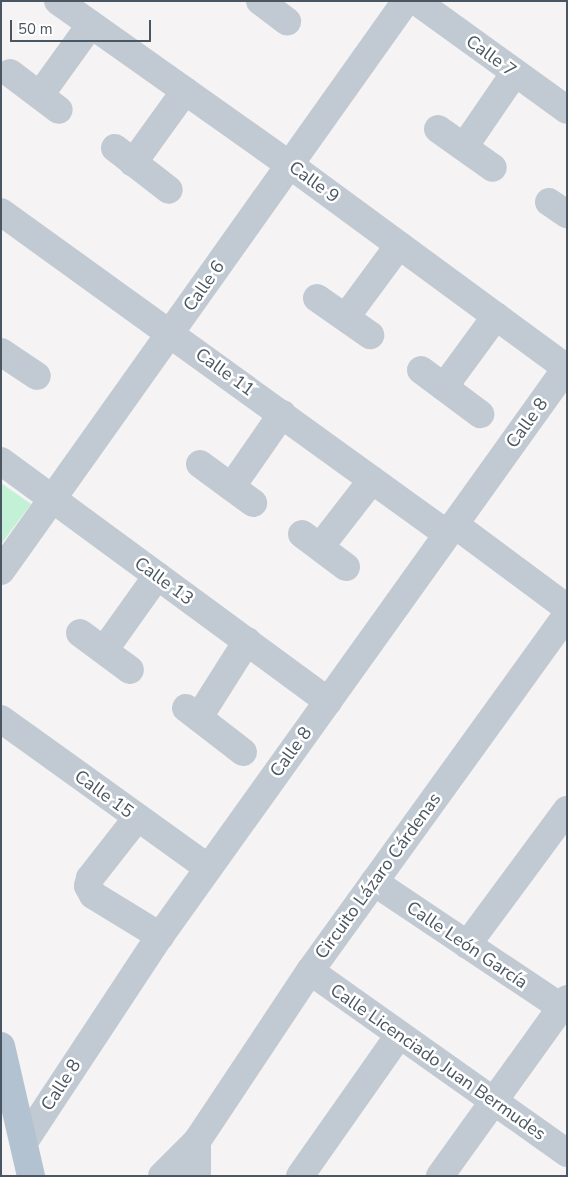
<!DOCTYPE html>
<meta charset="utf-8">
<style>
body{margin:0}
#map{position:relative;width:568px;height:1177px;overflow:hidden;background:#f5f3f3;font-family:"Nunito Sans",sans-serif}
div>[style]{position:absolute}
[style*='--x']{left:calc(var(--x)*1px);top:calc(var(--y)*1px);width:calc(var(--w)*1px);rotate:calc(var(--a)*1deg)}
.green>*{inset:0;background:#c3f1d5}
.minor>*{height:28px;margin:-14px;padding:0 14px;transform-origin:14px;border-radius:14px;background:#c1cad2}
.major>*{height:28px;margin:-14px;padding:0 14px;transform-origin:14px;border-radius:14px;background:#b3c2d1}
span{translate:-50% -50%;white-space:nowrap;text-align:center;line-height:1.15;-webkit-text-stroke:5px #fff;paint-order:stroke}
.street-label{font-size:18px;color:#4a5661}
.frame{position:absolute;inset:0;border:2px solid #4a5661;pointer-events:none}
.scale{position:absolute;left:10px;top:20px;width:141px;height:22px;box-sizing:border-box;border:2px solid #4a5661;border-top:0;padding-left:6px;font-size:15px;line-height:18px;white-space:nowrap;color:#4a5661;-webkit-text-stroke:4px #fff;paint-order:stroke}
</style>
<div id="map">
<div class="green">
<div style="clip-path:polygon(1px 483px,31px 504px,1px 544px)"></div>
</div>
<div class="minor">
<div style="--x:58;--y:1;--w:284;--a:35.3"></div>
<div style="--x:290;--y:165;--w:343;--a:36.3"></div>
<div style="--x:260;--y:1;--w:34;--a:37"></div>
<div style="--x:416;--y:1;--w:186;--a:35.8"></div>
<div style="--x:10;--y:73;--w:61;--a:37.1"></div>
<div style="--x:40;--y:95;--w:87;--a:-54.3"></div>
<div style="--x:438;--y:129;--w:67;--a:35.3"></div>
<div style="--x:464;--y:147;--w:88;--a:-55.6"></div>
<div style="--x:115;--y:148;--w:68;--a:37.9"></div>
<div style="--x:133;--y:163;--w:89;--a:-54.2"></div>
<div style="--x:549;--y:202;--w:22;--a:34"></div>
<div style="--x:1;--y:212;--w:550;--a:35.83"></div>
<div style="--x:317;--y:298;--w:65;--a:34.9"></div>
<div style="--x:346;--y:317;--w:89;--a:-53.6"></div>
<div style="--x:1;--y:352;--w:43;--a:33.7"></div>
<div style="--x:421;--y:370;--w:74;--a:36.7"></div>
<div style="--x:444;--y:387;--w:88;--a:-53.8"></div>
<div style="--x:1;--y:461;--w:406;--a:36.3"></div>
<div style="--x:200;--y:464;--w:66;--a:36.3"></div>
<div style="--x:232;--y:486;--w:88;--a:-55.2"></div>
<div style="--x:454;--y:524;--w:141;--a:36.6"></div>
<div style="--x:302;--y:534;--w:55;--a:36.9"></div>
<div style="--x:320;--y:547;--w:85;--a:-52.2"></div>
<div style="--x:1;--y:571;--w:699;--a:-54.61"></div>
<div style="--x:80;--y:633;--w:62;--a:36.5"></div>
<div style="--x:105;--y:649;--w:90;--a:-54.5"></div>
<div style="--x:186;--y:708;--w:72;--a:37.7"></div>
<div style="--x:199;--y:717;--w:90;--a:-57.7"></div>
<div style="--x:1;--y:719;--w:255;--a:35.7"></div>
<div style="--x:137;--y:818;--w:76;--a:128.1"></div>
<div style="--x:90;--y:878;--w:8;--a:104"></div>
<div style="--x:88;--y:886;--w:10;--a:61"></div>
<div style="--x:93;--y:895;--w:79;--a:31.5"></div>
<div style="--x:374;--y:882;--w:225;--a:33.8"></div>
<div style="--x:467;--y:945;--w:168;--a:-53.5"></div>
<div style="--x:310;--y:971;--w:315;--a:35.3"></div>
<div style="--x:197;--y:1141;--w:35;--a:90"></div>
<div style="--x:24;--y:1142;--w:247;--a:-56.6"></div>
<div style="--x:160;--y:936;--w:700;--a:-54.42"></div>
<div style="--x:162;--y:1176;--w:49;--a:-45"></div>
<div style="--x:197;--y:1141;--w:204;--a:-56.4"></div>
<div style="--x:310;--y:971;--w:439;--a:-54.2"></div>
<div style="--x:300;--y:1176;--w:172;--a:-54.9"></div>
<div style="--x:440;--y:1176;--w:218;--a:-54.3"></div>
</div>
<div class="major">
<div style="--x:1;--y:1046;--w:133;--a:77"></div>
</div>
<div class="street-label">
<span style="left:491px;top:56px;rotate:36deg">Calle 7</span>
<span style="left:314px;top:182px;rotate:36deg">Calle 9</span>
<span style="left:204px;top:286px;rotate:-55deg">Calle 6</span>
<span style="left:225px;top:372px;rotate:36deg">Calle 11</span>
<span style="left:527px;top:423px;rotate:-54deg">Calle 8</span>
<span style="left:164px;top:581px;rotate:36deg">Calle 13</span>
<span style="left:291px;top:752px;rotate:-54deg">Calle 8</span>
<span style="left:104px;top:794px;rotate:36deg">Calle 15</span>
<span style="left:378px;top:876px;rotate:-54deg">Circuito Lázaro Cárdenas</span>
<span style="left:467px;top:945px;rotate:34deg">Calle León García</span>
<span style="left:438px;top:1062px;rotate:35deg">Calle Licenciado Juan Bermudes</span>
<span style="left:61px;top:1085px;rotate:-57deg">Calle 8</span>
</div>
<div class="frame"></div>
<div class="scale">50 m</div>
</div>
